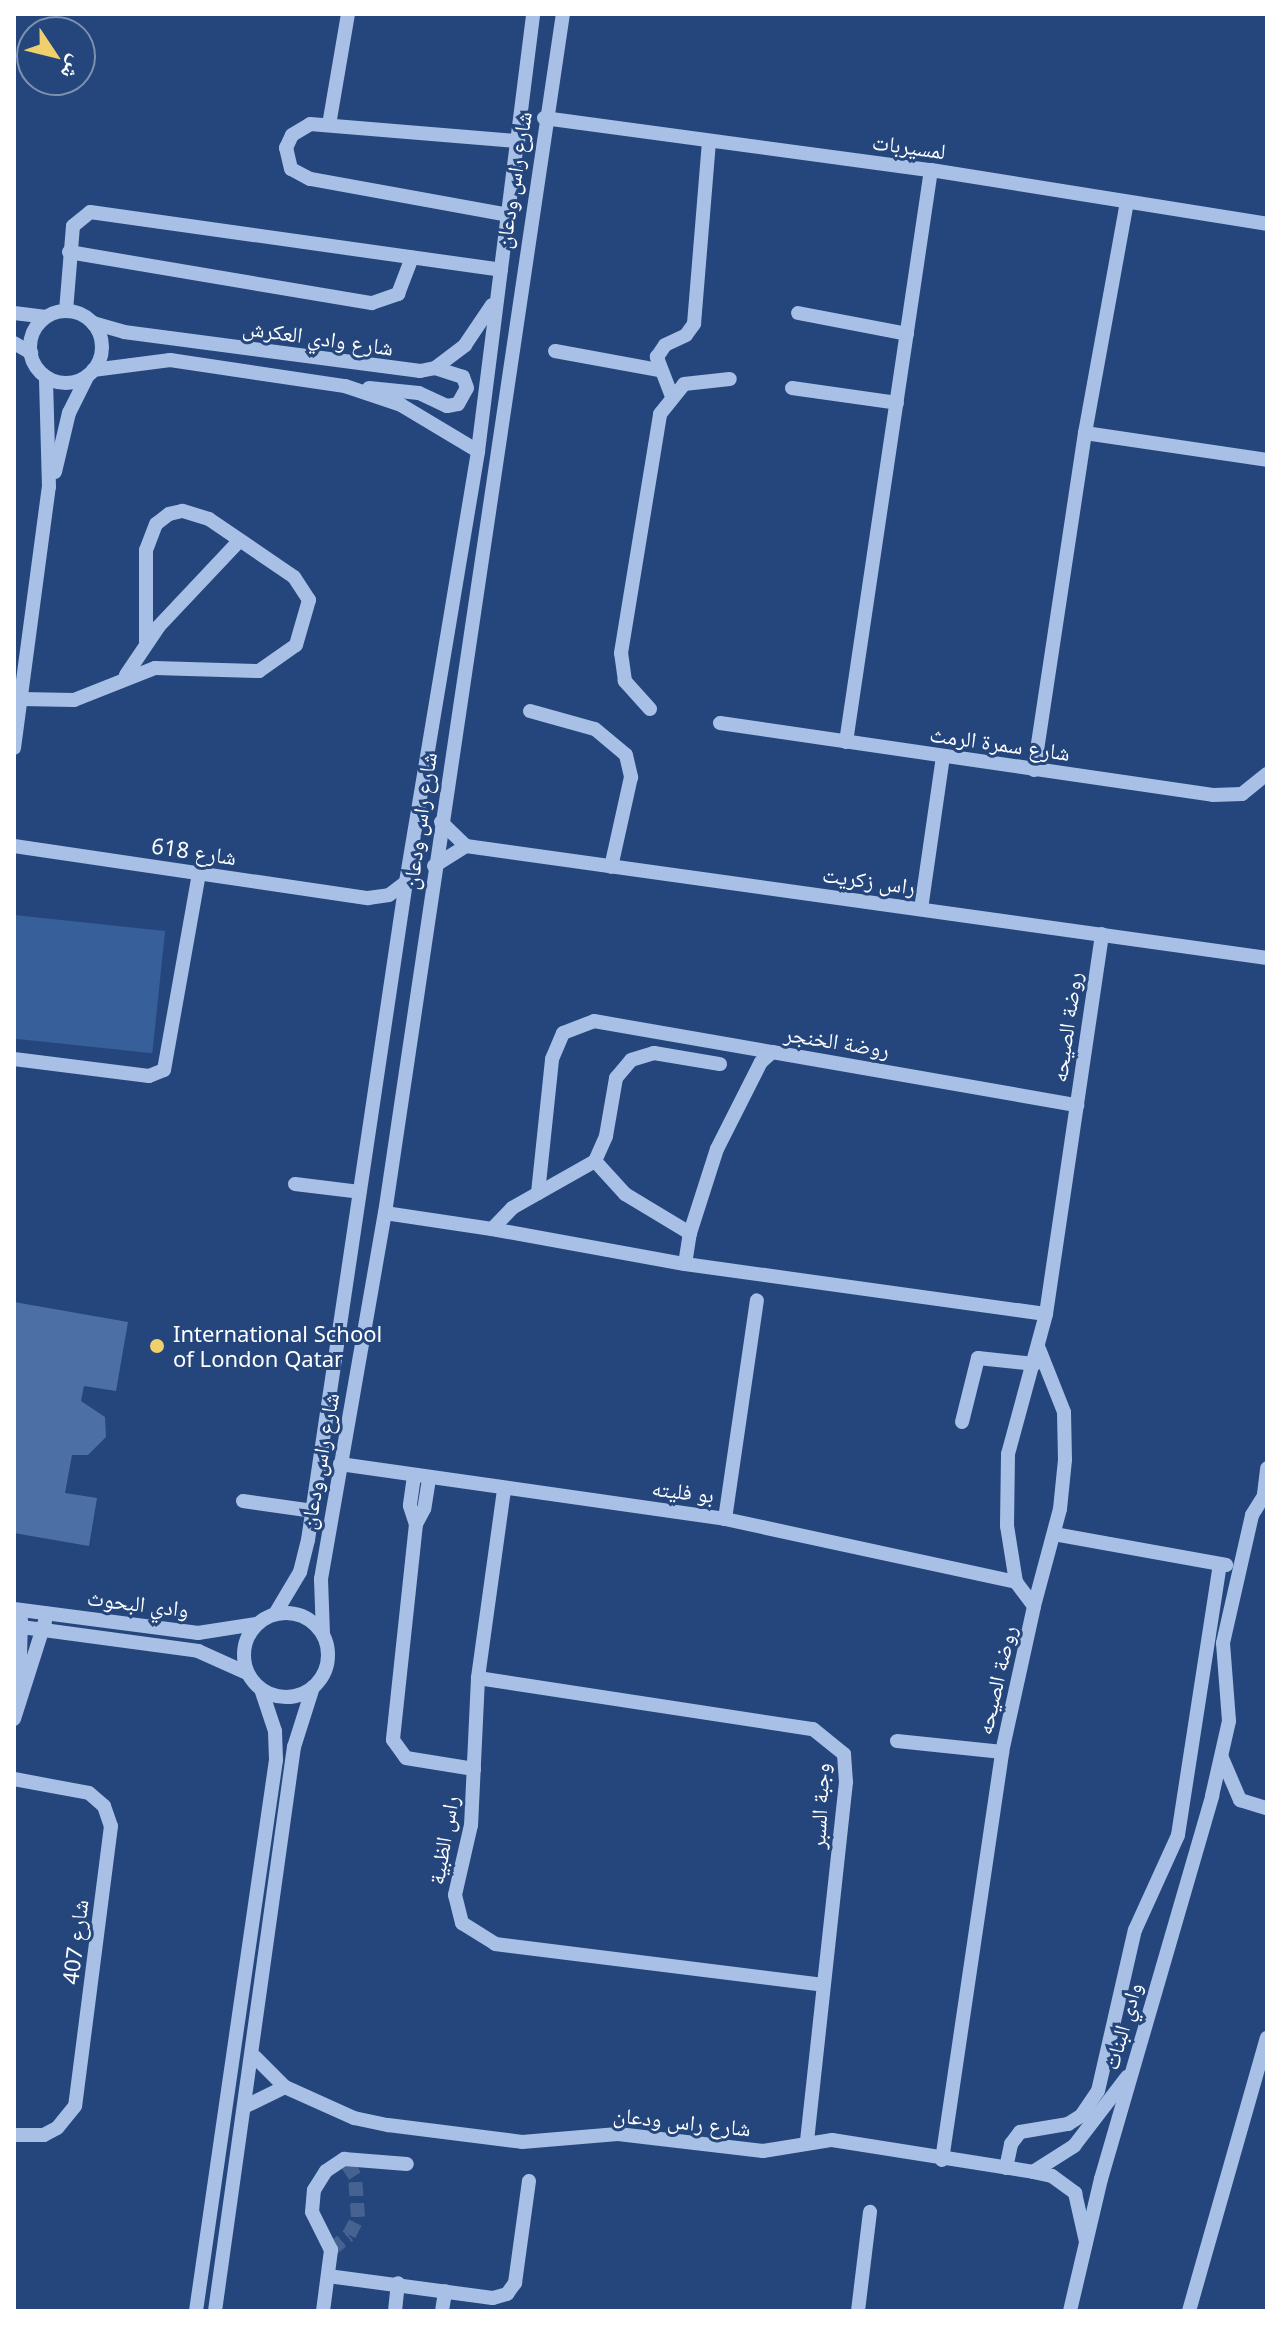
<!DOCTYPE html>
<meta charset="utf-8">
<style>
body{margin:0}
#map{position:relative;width:1281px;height:2325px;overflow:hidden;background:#24467c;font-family:"Noto Sans","Noto Naskh Arabic",sans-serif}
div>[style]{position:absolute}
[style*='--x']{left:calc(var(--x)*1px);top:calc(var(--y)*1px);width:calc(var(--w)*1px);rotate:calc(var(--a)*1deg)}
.green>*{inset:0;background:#375f99;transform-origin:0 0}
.building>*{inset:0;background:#4c70a5}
.minor-tunnel>*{height:14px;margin-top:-7px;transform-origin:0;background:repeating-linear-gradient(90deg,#456290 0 14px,transparent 0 21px)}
.minor>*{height:14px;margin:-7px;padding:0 7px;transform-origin:7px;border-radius:7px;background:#a8c0e5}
.minor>.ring{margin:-7px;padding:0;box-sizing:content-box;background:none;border:14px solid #a8c0e5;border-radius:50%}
.dots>*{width:22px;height:22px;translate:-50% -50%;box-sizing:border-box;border:4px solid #24467c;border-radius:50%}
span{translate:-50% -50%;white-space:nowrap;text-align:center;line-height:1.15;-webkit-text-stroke:6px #24467c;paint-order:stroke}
.street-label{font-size:22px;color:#fff}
.poi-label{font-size:22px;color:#fff}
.left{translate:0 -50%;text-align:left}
.frame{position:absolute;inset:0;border:16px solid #fff;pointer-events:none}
.north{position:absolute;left:16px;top:16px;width:80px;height:80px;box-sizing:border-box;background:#24467c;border:2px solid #7c90b0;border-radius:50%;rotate:125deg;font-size:22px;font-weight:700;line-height:32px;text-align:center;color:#fff}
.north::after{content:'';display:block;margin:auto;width:28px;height:36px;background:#efd06c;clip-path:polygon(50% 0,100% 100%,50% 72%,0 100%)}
</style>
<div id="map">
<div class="green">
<div style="left:14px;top:915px;width:152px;height:123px;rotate:6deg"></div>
</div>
<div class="building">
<div style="clip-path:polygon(14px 1302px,128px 1322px,116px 1391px,84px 1386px,81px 1401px,105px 1417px,106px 1437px,88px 1455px,72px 1455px,65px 1493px,97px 1498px,89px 1546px,14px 1533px)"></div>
</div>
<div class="minor-tunnel">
<div style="--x:331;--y:2250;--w:23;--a:-40"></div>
<div style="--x:349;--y:2235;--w:20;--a:-63"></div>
<div style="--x:358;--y:2217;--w:41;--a:-94.2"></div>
<div style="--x:355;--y:2176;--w:20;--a:-123"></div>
</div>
<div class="minor">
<div style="--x:544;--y:118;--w:390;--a:7.7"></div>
<div style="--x:931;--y:170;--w:340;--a:9.1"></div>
<div style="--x:329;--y:125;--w:113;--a:-80.3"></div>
<div style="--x:509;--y:215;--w:202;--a:-169.7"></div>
<div style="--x:310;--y:179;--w:21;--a:-152"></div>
<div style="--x:291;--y:169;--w:22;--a:-103"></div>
<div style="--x:286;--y:148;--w:14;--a:-65"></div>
<div style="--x:292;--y:135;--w:21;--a:-31"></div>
<div style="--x:310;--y:124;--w:209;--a:4.7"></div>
<div style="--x:69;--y:252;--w:307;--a:9.6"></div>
<div style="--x:372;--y:303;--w:28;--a:-19"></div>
<div style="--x:398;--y:294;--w:39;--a:-69"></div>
<div style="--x:66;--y:311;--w:85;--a:-85.3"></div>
<div style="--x:73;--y:226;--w:22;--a:-39"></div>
<div style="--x:90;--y:212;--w:415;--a:8"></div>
<div class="ring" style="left:30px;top:311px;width:58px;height:58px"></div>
<div style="--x:14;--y:313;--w:32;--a:7"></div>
<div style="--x:798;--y:313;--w:111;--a:10.9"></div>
<div style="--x:93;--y:323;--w:32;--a:16"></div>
<div style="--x:124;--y:332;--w:299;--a:7.5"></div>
<div style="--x:420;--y:371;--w:15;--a:-11"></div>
<div style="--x:435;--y:368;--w:38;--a:-37"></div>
<div style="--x:465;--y:345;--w:48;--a:-56"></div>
<div style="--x:14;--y:343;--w:20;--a:30"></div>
<div style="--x:555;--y:351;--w:106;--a:10.4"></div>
<div style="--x:93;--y:370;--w:78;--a:-7.4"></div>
<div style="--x:170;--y:360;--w:177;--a:8.5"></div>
<div style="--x:345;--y:386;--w:59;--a:18.7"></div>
<div style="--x:401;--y:405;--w:90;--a:30.9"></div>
<div style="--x:369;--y:388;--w:50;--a:5.7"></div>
<div style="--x:419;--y:393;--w:31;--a:25"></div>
<div style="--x:447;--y:406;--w:11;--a:-10"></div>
<div style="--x:458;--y:404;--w:18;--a:-61"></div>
<div style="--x:467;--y:388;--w:12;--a:-110"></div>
<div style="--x:463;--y:377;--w:29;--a:-162"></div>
<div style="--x:792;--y:388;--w:106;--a:8.1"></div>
<div style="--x:671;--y:394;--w:40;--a:-111"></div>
<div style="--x:657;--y:357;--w:14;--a:-56"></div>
<div style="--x:665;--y:345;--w:23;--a:-25"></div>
<div style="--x:686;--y:335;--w:14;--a:-54"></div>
<div style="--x:694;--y:324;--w:182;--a:-85.3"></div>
<div style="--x:1085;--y:433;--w:184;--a:8.4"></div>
<div style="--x:55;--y:472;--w:61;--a:-76.7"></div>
<div style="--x:69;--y:413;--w:42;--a:-63.4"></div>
<div style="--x:126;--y:675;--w:59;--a:-56"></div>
<div style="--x:159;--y:626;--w:117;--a:-46.7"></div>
<div style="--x:21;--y:699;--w:53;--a:1.1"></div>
<div style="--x:74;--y:700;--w:87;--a:-21.6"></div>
<div style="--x:155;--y:668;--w:104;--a:1.7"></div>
<div style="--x:259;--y:671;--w:45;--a:-35.1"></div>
<div style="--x:296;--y:645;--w:47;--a:-73.9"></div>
<div style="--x:309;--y:600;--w:27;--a:-123"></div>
<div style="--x:294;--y:577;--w:103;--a:-145.7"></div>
<div style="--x:209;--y:519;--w:28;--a:-163"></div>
<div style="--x:182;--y:511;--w:13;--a:167"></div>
<div style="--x:169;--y:514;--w:16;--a:142"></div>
<div style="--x:156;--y:524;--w:28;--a:111"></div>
<div style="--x:146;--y:550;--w:92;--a:90"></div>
<div style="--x:650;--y:709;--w:38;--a:-132"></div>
<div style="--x:625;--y:681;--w:28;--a:-98"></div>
<div style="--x:621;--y:653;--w:242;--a:-80.7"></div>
<div style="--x:660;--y:414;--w:38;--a:-51"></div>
<div style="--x:684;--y:384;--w:46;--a:-6.2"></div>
<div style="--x:530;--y:711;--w:67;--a:15.5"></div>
<div style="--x:595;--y:729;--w:40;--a:40"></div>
<div style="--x:626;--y:755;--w:23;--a:77"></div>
<div style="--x:631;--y:777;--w:92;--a:102.5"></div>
<div style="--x:720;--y:723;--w:498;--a:8.3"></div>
<div style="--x:1213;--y:795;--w:29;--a:-2"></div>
<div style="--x:1242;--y:794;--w:32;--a:-39"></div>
<div style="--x:846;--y:742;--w:578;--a:-81.55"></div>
<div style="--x:14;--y:748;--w:263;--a:-82.4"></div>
<div style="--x:49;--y:487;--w:110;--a:-91.6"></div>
<div style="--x:1034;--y:770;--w:341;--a:-81.4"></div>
<div style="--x:1085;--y:433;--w:234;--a:-79.7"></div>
<div style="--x:441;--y:822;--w:35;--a:44"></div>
<div style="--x:14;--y:846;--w:358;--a:8.4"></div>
<div style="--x:368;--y:898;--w:21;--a:-8"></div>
<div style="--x:389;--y:895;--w:21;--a:-37"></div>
<div style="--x:434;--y:866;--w:38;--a:-32"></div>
<div style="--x:466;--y:846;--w:809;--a:7.96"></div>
<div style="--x:921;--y:909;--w:154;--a:-81.8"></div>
<div style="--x:14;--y:1059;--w:136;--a:7.2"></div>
<div style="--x:149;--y:1076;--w:16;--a:-22"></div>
<div style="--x:164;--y:1070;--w:199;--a:-79.9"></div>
<div style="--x:595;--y:1161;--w:45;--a:47.7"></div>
<div style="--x:625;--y:1194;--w:76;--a:31"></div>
<div style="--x:295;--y:1184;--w:65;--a:7"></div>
<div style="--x:538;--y:1193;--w:135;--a:-84"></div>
<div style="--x:552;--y:1059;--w:28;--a:-67"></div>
<div style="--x:563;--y:1033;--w:33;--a:-21"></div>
<div style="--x:594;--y:1021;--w:181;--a:9.9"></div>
<div style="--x:385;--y:1213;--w:108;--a:8.5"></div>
<div style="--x:492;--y:1229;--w:29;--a:-46"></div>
<div style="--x:512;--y:1208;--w:95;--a:-29.5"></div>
<div style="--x:595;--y:1161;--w:27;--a:-66"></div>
<div style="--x:606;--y:1136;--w:59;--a:-80.2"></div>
<div style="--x:616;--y:1078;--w:23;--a:-50"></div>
<div style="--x:631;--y:1060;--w:24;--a:-17"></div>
<div style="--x:654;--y:1053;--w:67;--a:9.5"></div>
<div style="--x:492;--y:1229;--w:196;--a:10.3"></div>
<div style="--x:685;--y:1264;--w:364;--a:7.9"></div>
<div style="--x:685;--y:1264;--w:31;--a:-81"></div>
<div style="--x:690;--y:1233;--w:88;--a:-72.2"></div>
<div style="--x:717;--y:1149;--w:97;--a:-63.2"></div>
<div style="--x:761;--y:1062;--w:15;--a:-42"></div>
<div style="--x:772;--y:1052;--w:310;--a:9.9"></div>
<div style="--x:962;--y:1422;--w:66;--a:-76"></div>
<div style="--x:978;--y:1358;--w:57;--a:6"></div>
<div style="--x:340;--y:1464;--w:389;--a:8.1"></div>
<div style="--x:725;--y:1519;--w:298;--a:12.2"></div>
<div style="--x:414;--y:1476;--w:30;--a:98"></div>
<div style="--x:410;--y:1506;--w:19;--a:72"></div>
<div style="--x:429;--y:1479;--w:30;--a:99"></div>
<div style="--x:424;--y:1509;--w:17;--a:118"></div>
<div style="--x:416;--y:1524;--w:217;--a:96.1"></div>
<div style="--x:393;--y:1740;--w:22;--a:54"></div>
<div style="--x:406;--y:1758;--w:69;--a:9.2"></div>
<div style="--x:504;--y:1490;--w:190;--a:97.9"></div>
<div style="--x:478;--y:1678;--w:147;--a:92.7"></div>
<div style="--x:471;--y:1825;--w:72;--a:102.9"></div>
<div style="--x:455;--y:1895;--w:29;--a:76"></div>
<div style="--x:462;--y:1923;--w:39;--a:32"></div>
<div style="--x:495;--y:1944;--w:331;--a:7.1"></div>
<div style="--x:1264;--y:1494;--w:26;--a:-83"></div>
<div style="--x:243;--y:1501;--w:71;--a:8.1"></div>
<div style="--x:725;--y:1519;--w:221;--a:-81.7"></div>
<div style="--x:1054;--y:1534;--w:175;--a:10.2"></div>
<div style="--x:1034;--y:1606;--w:100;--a:-75"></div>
<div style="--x:1060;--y:1509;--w:49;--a:-84.2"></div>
<div style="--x:1065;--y:1460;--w:48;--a:-91.2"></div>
<div style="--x:1064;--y:1412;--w:68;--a:-111.6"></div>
<div style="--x:14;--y:1609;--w:186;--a:7.4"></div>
<div style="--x:198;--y:1633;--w:59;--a:-8.8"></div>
<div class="ring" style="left:244px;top:1613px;width:70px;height:70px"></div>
<div style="--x:275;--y:1614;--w:49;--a:-59.2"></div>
<div style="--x:300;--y:1572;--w:33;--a:-76"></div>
<div style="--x:308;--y:1540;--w:665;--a:-81.53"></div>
<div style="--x:406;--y:882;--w:437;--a:-80.5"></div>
<div style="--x:478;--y:451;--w:440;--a:-82.8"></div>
<div style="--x:14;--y:1626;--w:186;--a:7.7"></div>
<div style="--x:198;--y:1651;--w:54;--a:24.2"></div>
<div style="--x:323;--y:1634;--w:55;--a:-92.1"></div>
<div style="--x:321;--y:1579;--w:372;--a:-80.1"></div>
<div style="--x:385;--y:1213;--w:1212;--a:-81.56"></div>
<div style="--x:478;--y:1678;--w:339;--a:8.7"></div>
<div style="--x:813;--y:1729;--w:40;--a:39"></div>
<div style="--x:844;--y:1754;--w:28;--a:86"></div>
<div style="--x:846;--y:1782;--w:363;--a:96.2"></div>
<div style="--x:19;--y:1695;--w:75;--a:-88.5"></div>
<div style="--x:14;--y:1719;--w:103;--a:-72.4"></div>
<div style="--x:897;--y:1741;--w:106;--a:6"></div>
<div style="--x:1222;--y:1758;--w:46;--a:66.8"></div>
<div style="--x:1240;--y:1800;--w:28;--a:17"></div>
<div style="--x:14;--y:1779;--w:76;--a:10.6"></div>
<div style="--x:89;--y:1793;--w:20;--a:41"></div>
<div style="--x:104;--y:1806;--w:21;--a:71"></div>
<div style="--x:111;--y:1826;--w:282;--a:97.3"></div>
<div style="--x:75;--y:2106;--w:28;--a:129"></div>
<div style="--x:57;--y:2128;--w:15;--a:152"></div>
<div style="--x:44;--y:2135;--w:30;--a:180"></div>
<div style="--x:255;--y:2057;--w:42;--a:45"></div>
<div style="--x:285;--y:2087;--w:76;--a:24.2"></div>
<div style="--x:354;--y:2118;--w:35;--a:12"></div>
<div style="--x:388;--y:2125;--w:135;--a:7.2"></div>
<div style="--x:522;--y:2142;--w:96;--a:-4.8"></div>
<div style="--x:618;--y:2134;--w:146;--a:6.7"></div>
<div style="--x:763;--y:2151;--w:70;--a:-9.1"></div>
<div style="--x:832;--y:2140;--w:204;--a:9"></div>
<div style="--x:1033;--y:2172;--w:19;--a:12"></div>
<div style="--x:1052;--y:2176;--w:29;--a:36"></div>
<div style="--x:1075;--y:2193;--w:50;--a:77.3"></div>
<div style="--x:246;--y:2106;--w:43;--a:-26"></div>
<div style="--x:942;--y:2160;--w:412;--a:-81.6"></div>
<div style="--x:1002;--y:1752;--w:149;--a:-77.6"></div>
<div style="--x:1034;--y:1606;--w:30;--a:-127"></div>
<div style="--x:1016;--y:1582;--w:57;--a:-99.1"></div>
<div style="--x:1007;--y:1526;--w:72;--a:-89.2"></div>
<div style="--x:1008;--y:1454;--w:145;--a:-74.8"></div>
<div style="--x:1046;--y:1314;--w:384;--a:-81.6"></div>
<div style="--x:1006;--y:2168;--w:25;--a:-78"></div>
<div style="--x:1011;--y:2144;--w:15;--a:-53"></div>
<div style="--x:1020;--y:2132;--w:49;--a:-9.5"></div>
<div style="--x:1068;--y:2124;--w:15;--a:-32"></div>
<div style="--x:1081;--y:2116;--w:30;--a:-56"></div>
<div style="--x:1098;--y:2091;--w:165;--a:-77.1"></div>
<div style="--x:1135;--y:1930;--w:104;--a:-65.6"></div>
<div style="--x:1178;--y:1835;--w:274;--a:-81.2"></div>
<div style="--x:1033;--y:2172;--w:49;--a:-32.4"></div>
<div style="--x:1074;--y:2146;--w:87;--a:-52.5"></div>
<div style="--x:328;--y:2276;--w:166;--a:7.6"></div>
<div style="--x:493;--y:2298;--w:15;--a:-16"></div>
<div style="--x:507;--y:2294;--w:14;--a:-54"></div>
<div style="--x:515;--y:2283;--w:103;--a:-82.2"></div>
<div style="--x:196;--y:2311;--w:557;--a:-81.74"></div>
<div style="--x:276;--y:1760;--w:29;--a:-92"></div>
<div style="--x:275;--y:1731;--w:44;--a:-108.4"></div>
<div style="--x:215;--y:2311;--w:570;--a:-82.03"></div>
<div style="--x:294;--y:1747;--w:63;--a:-72.4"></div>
<div style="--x:323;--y:2311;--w:62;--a:-82.5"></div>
<div style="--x:331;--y:2250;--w:42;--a:-116.6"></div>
<div style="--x:312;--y:2212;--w:22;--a:-85"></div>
<div style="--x:314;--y:2190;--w:22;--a:-58"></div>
<div style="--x:326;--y:2171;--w:22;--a:-34"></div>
<div style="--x:344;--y:2159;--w:63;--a:4.5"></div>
<div style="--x:395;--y:2311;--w:28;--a:-84"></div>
<div style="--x:442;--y:2311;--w:20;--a:-81"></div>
<div style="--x:858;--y:2311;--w:100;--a:-83.1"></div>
<div style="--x:1070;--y:2311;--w:136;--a:-76.8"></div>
<div style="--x:1101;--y:2179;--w:399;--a:-73.8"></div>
<div style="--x:1212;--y:1796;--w:77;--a:-77.2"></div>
<div style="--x:1229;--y:1721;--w:78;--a:-94.4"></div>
<div style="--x:1223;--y:1643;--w:131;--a:-77.2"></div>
<div style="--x:1252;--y:1515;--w:28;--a:-58"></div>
<div style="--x:1189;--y:2311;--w:284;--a:-74.1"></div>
</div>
<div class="dots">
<div style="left:157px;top:1346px;background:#efd06c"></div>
</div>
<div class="street-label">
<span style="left:909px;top:146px;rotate:8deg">لمسيربات</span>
<span style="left:513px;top:180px;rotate:-81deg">شارع راس ودعان</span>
<span style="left:318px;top:337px;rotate:8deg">شارع وادي العكرش</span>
<span style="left:1000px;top:743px;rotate:8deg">شارع سمرة الرمث</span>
<span style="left:419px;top:821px;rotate:-82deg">شارع راس ودعان</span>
<span style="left:194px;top:851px;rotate:8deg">شارع 618</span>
<span style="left:869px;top:880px;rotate:8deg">راس زكريت</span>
<span style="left:1066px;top:1027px;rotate:-82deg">روضة الصيحه</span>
<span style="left:837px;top:1041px;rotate:9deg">روضة الخنجر</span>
<span style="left:319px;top:1461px;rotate:-80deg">شارع راس ودعان</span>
<span style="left:683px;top:1491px;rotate:7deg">بو فليته</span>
<span style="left:138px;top:1603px;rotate:7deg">وادي البحوث</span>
<span style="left:996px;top:1680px;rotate:-77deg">روضة الصيحه</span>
<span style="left:819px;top:1806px;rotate:-87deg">وجبة السبر</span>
<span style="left:443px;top:1840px;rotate:-80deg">راس الظبية</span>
<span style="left:75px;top:1942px;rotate:-83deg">شارع 407</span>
<span style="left:1122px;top:2026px;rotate:-74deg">وادي البنات</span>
<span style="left:682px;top:2121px;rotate:6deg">شارع راس ودعان</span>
</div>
<div class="poi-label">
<span class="left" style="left:173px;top:1346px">International School<br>of London Qatar</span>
</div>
<div class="frame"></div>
<div class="north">ش</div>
</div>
